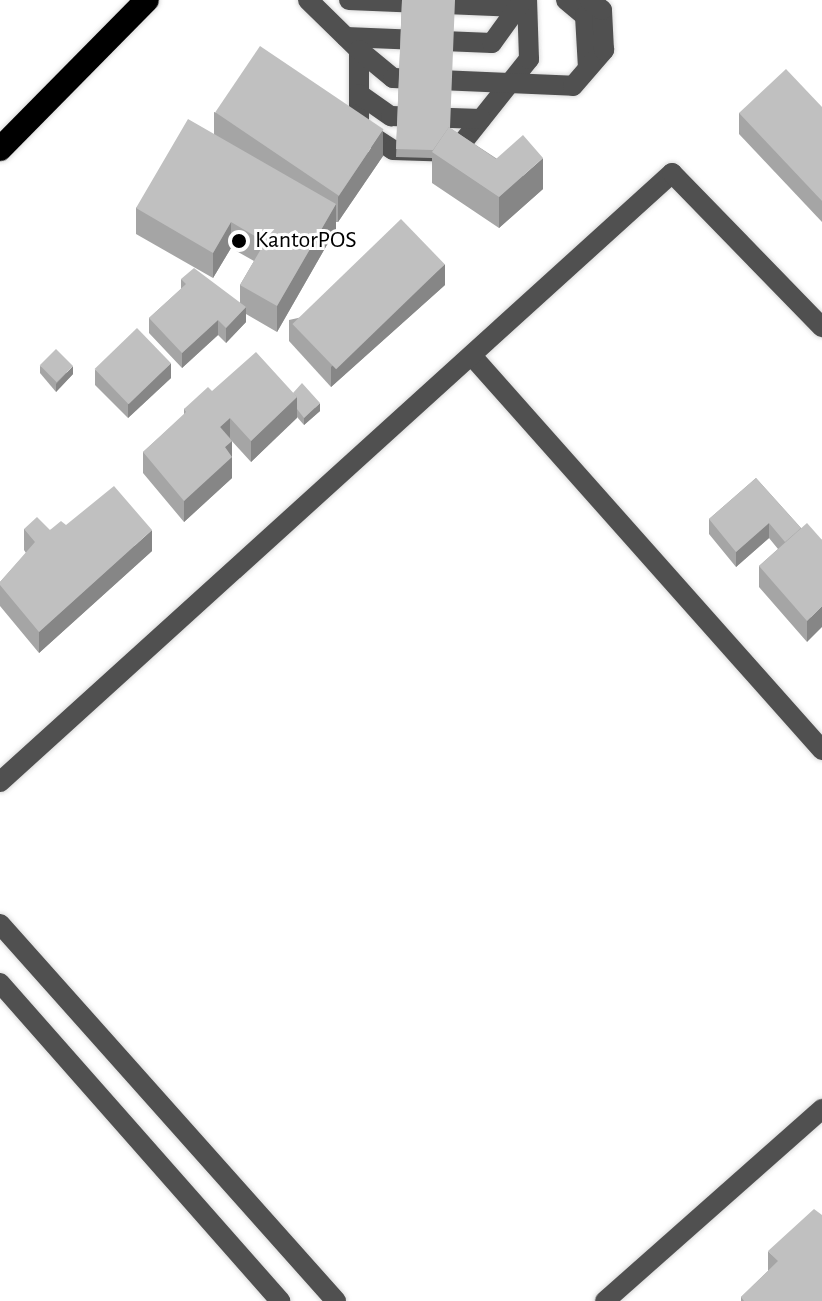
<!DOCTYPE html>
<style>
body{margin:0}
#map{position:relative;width:822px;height:1301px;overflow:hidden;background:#fff;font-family:"Alegreya Sans",sans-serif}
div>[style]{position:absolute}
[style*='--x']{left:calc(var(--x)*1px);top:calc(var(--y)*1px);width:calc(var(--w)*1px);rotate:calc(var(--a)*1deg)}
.roads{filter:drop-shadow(0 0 2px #dbdbdb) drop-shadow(0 0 2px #dbdbdb)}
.minor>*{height:20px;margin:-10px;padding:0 10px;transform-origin:10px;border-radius:10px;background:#505050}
.highway>*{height:24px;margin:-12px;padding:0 12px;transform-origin:12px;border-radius:12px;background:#000}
.wall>*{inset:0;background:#a5a5a5}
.shaded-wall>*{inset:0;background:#868686}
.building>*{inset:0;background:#c0c0c0;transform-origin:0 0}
.dots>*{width:22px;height:22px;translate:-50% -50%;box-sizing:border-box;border:4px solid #fff;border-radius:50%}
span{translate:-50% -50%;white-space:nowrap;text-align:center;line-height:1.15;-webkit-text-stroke:6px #fff;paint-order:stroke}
.poi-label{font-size:24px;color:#000}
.left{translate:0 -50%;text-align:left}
</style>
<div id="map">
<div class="roads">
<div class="minor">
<div style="--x:308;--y:0;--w:71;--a:44.4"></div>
<div style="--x:359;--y:50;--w:78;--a:90"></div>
<div style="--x:359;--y:128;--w:40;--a:32.9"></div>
<div style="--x:393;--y:150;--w:62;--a:1.8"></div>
<div style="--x:455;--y:152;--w:119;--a:-51.5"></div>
<div style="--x:529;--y:59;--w:59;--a:-91.9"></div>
<div style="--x:349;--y:0;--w:169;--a:2.4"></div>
<div style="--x:566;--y:0;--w:25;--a:40"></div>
<div style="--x:585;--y:16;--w:52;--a:86.7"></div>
<div style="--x:346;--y:37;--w:146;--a:2.4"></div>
<div style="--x:492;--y:43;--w:53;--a:-54.2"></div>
<div style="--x:359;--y:50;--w:44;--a:39.5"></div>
<div style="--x:393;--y:78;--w:180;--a:2.5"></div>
<div style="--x:573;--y:86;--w:48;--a:-49.3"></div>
<div style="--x:604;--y:50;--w:40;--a:-92.9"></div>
<div style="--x:602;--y:10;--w:16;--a:-142"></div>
<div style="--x:359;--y:94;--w:39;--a:35"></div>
<div style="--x:391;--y:116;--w:90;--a:1.9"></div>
<div style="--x:472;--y:356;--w:527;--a:48.38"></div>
<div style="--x:0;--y:782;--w:907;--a:-42.18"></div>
<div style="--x:672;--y:173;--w:215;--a:45.8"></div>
<div style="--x:0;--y:924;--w:505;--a:48.29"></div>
<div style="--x:0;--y:983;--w:424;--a:48.6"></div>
<div style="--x:605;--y:1301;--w:290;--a:-41.5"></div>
</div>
<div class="highway">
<div style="--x:0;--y:149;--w:209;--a:-45.4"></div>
</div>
</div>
<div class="wall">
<div style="clip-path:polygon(402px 0,450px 128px,543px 189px,499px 228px,432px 183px,432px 158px,396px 157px)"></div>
<div style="clip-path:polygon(822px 107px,822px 222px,739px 134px,739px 113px)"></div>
<div style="clip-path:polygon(214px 112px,383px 156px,338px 222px,336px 222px,336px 229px,277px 332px,246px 314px,246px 322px,226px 343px,218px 335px,182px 368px,149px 333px,149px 318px,181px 289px,181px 279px,240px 303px,240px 285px,254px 261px,231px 248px,213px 278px,136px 234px,136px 208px,214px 134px)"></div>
<div style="clip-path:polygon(445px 285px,331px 387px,289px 341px,289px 320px)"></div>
<div style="clip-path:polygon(40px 366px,73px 374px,56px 392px,40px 373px)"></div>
<div style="clip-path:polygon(95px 370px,171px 378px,128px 418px,95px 385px)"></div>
<div style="clip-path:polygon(212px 391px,293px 393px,320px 411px,304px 425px,297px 417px,251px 462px,230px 439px,232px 441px,232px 478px,184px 522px,143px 473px,143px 452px,184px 415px,184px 409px)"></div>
<div style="clip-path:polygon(756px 478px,801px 528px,822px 540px,807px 642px,759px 587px,759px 566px,778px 549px,769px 538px,736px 567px,709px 534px,709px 519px)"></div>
<div style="clip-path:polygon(66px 525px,152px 551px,39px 653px,0 606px,0 582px,26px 553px,24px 550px,24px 529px,50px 530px)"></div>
<div style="clip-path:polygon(768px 1251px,822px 1301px,741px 1301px,741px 1297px,768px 1271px)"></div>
</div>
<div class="shaded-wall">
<div style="clip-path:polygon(383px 130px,383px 156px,338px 222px,338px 197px)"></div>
<div style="clip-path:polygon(543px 158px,543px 189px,499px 228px,499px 197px)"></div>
<div style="clip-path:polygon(336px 204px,336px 229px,277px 332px,277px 306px)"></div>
<div style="clip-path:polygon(231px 222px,231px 248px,213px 278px,213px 253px)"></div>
<div style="clip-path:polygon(445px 264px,445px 285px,331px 387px,331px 367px)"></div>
<div style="clip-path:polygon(246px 307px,246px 322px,226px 343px,226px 328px)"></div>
<div style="clip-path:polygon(218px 320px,218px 335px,182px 368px,182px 353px)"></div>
<div style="clip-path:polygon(171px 363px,171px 378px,128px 418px,128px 403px)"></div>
<div style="clip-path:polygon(73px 366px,73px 374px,56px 392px,56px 384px)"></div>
<div style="clip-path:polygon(297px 397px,297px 418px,251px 462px,251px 441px)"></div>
<div style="clip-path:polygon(320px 403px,320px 411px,304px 425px,304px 418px)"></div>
<div style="clip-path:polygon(230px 418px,230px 438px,220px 427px)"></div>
<div style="clip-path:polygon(232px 441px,232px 478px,184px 522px,184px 501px,225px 447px)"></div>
<div style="clip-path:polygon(769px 523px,769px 538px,736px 567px,736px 552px)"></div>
<div style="clip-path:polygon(152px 530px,152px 551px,39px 653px,39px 632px)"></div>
<div style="clip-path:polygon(822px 606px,822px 627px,807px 642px,807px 621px)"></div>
</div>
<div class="building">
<div style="clip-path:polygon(402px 0,455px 0,450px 128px,449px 127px,433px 150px,396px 149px)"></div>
<div style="left:260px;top:46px;width:149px;height:80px;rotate:34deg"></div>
<div style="clip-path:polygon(786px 69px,822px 107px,822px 201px,739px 113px)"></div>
<div style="clip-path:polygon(188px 119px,336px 204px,277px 306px,240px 285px,265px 242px,231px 222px,213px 253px,136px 208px)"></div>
<div style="clip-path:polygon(449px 127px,496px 159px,523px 135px,543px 158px,499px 197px,432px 152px)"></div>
<div style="left:401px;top:219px;width:63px;height:151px;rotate:46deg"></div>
<div style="clip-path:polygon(194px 268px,246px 307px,226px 328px,218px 320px,182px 353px,149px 318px,186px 284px,181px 279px)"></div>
<div style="left:137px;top:328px;width:49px;height:59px;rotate:46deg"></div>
<div style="left:56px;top:349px;width:24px;height:23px;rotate:45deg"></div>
<div style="clip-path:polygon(256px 352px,297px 397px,251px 441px,230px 418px,220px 427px,232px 441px,225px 447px,232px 457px,184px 501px,143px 452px,186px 412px,184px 409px,208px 387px,212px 391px)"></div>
<div style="clip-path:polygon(302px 383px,320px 403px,304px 418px,297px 409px,297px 397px,293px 393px)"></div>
<div style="clip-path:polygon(756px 478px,801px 528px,785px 542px,769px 523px,736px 552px,709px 519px)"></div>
<div style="clip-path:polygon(114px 486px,152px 530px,39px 632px,0 585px,0 582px,35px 542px,24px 529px,37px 517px,50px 530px,61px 521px,66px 525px)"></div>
<div style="clip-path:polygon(807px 523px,822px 540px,822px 606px,807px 621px,759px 566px)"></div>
<div style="clip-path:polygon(814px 1209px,822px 1215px,822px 1301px,744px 1301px,741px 1297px,778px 1261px,768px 1251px)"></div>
</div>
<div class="dots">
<div style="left:239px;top:241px;background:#000"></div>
</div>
<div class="poi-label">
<span class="left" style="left:255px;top:241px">KantorPOS</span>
</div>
</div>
